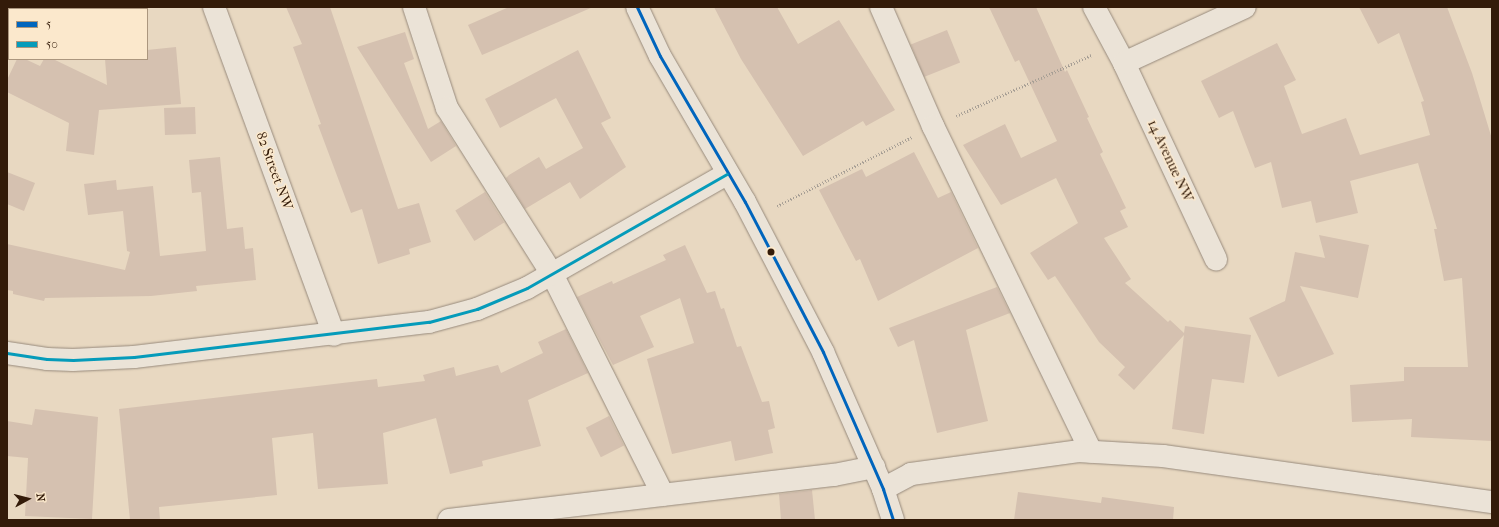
<!DOCTYPE html>
<style>
body{margin:0}
#map{position:relative;width:1499px;height:527px;overflow:hidden;background:#e8d8c1;font-family:"IM FELL French Canon",serif}
div>[style]{position:absolute}
[style*='--x']{left:calc(var(--x)*1px);top:calc(var(--y)*1px);width:calc(var(--w)*1px);rotate:calc(var(--a)*1deg)}
.building>*{inset:0;background:#d5c1b0;transform-origin:0 0}
.path>*{height:2.5px;margin-top:-1.25px;transform-origin:0;background:repeating-linear-gradient(90deg,#a79f95 0 1px,transparent 0 3px)}
.roads{filter:drop-shadow(0 0 1px #978a7c) drop-shadow(0 0 1px #978a7c)}
.minor>*{height:22px;margin:-11px;padding:0 11px;transform-origin:11px;border-radius:11px;background:#ebe3d7}
.bus-1>*{height:3px;margin:-1.5px;padding:0 1.5px;transform-origin:1.5px;border-radius:1.5px;background:#0065bd}
.bus-2>*{height:3px;margin:-1.5px;padding:0 1.5px;transform-origin:1.5px;border-radius:1.5px;background:#059bba}
.dots>*{width:11px;height:11px;translate:-50% -50%;box-sizing:border-box;border:2px solid #fbe8cc;border-radius:50%}
span{translate:-50% -50%;white-space:nowrap;text-align:center;line-height:1.15;-webkit-text-stroke:3px #fbe8cc;paint-order:stroke}
.street-label{font-size:14px;color:#331b09}
.frame{position:absolute;inset:0;border:8px solid #331b09;pointer-events:none}
.legend{position:absolute;left:8px;top:8px;width:140px;height:52px;box-sizing:border-box;background:#fbe8cc;border:1px solid #ab967e;margin:0;padding:5px 7px;list-style:none;font-size:12px;color:#331b09}
.legend li{display:flex;align-items:center;gap:8px;height:20px}
.legend b{width:20px;border:1px solid #ab967e}
.north{position:absolute;left:8px;top:479px;width:40px;height:40px;-webkit-text-stroke:3px #fbe8cc;paint-order:stroke;rotate:83deg;font-size:11px;font-weight:700;line-height:16px;text-align:center;color:#331b09}
.north::after{content:'';display:block;margin:auto;width:14px;height:18px;background:#331b09;clip-path:polygon(50% 0,100% 100%,50% 72%,0 100%)}
</style>
<div id="map">
<div class="building">
<div style="clip-path:polygon(286px 7px,330px 7px,398px 209px,419px 203px,431px 242px,409px 249px,410px 254px,378px 264px,362px 209px,351px 213px,318px 125px,321px 124px,293px 47px,302px 44px)"></div>
<div style="clip-path:polygon(509px 7px,593px 7px,482px 55px,468px 25px)"></div>
<div style="clip-path:polygon(714px 7px,777px 7px,798px 44px,839px 20px,895px 110px,866px 126px,863px 121px,803px 156px,741px 59px)"></div>
<div style="clip-path:polygon(989px 7px,1036px 7px,1065px 72px,1067px 70px,1089px 117px,1087px 118px,1103px 152px,1100px 154px,1126px 208px,1120px 211px,1128px 227px,1104px 238px,1131px 279px,1125px 283px,1168px 322px,1170px 320px,1184px 333px,1185px 326px,1251px 335px,1244px 383px,1212px 379px,1204px 434px,1172px 429px,1184px 335px,1134px 390px,1118px 375px,1125px 367px,1099px 342px,1055px 276px,1048px 280px,1030px 253px,1078px 223px,1056px 178px,1001px 205px,963px 145px,1005px 124px,1021px 158px,1057px 141px,1019px 60px,1015px 62px)"></div>
<div style="clip-path:polygon(1359px 7px,1447px 7px,1472px 73px,1492px 139px,1492px 441px,1411px 437px,1412px 419px,1352px 422px,1350px 385px,1404px 381px,1404px 367px,1468px 367px,1462px 278px,1444px 281px,1434px 229px,1437px 229px,1418px 163px,1350px 181px,1358px 213px,1316px 223px,1311px 201px,1282px 208px,1271px 162px,1255px 168px,1233px 111px,1219px 118px,1201px 81px,1277px 43px,1296px 80px,1284px 86px,1302px 134px,1346px 118px,1360px 155px,1430px 135px,1421px 102px,1424px 101px,1399px 33px,1378px 44px)"></div>
<div style="left:947px;top:30px;width:35px;height:39px;rotate:68deg"></div>
<div style="clip-path:polygon(405px 32px,414px 59px,404px 63px,428px 129px,441px 121px,456px 146px,431px 162px,357px 47px)"></div>
<div style="clip-path:polygon(176px 47px,181px 104px,99px 110px,94px 155px,66px 151px,69px 123px,7px 92px,7px 80px,17px 59px,25px 59px,40px 66px,44px 59px,53px 59px,107px 85px,105px 59px,147px 59px,147px 50px)"></div>
<div style="clip-path:polygon(578px 50px,611px 118px,601px 123px,626px 167px,580px 199px,570px 182px,525px 209px,506px 178px,509px 175px,539px 157px,546px 169px,583px 148px,556px 98px,500px 128px,485px 99px)"></div>
<div style="left:195px;top:107px;width:27px;height:31px;rotate:88deg"></div>
<div style="clip-path:polygon(914px 152px,938px 198px,951px 192px,978px 248px,878px 301px,860px 259px,856px 261px,819px 190px,862px 169px,866px 177px)"></div>
<div style="clip-path:polygon(220px 157px,227px 229px,243px 227px,245px 249px,253px 248px,256px 280px,196px 286px,197px 291px,151px 296px,45px 298px,44px 301px,13px 294px,13px 291px,7px 290px,7px 244px,125px 270px,130px 252px,127px 251px,123px 211px,88px 215px,84px 184px,116px 180px,117px 190px,153px 186px,160px 256px,206px 251px,201px 192px,192px 193px,189px 160px)"></div>
<div style="clip-path:polygon(7px 172px,35px 183px,24px 211px,7px 204px)"></div>
<div style="left:485px;top:192px;width:36px;height:35px;rotate:58deg"></div>
<div style="clip-path:polygon(1319px 235px,1369px 245px,1358px 298px,1300px 286px,1334px 354px,1278px 377px,1249px 318px,1285px 301px,1295px 252px,1325px 258px)"></div>
<div style="clip-path:polygon(685px 245px,707px 293px,715px 291px,721px 309px,724px 308px,737px 347px,741px 346px,762px 402px,769px 401px,775px 428px,768px 430px,773px 453px,735px 461px,731px 441px,672px 454px,647px 359px,694px 343px,680px 298px,640px 316px,654px 347px,613px 365px,577px 297px,612px 281px,613px 284px,666px 260px,663px 255px)"></div>
<div style="clip-path:polygon(997px 287px,1010px 313px,966px 330px,988px 421px,937px 433px,914px 340px,898px 347px,889px 328px)"></div>
<div style="clip-path:polygon(566px 329px,588px 373px,528px 400px,541px 446px,482px 461px,483px 466px,450px 474px,436px 418px,383px 433px,388px 484px,318px 489px,313px 433px,272px 438px,277px 495px,159px 507px,160px 520px,130px 520px,119px 409px,377px 379px,378px 387px,425px 381px,423px 375px,454px 367px,456px 376px,498px 365px,501px 373px,543px 353px,538px 342px)"></div>
<div style="clip-path:polygon(35px 409px,98px 417px,92px 519px,25px 516px,28px 458px,7px 456px,7px 421px,32px 425px)"></div>
<div style="left:609px;top:416px;width:33px;height:26px;rotate:63deg"></div>
<div style="clip-path:polygon(812px 490px,815px 520px,781px 520px,779px 494px)"></div>
<div style="clip-path:polygon(1018px 492px,1101px 503px,1102px 497px,1174px 507px,1173px 520px,1014px 520px)"></div>
</div>
<div class="path">
<div style="--x:956;--y:116;--w:149;--a:-24.2"></div>
<div style="--x:777;--y:206;--w:152;--a:-27.1"></div>
</div>
<div class="roads">
<div class="minor">
<div style="--x:214;--y:7;--w:349;--a:69.9"></div>
<div style="--x:414;--y:7;--w:106;--a:71.9"></div>
<div style="--x:447;--y:108;--w:196;--a:57.7"></div>
<div style="--x:552;--y:274;--w:247;--a:63.3"></div>
<div style="--x:637;--y:7;--w:54;--a:64.9"></div>
<div style="--x:660;--y:56;--w:169;--a:59.8"></div>
<div style="--x:745;--y:202;--w:169;--a:62.5"></div>
<div style="--x:823;--y:352;--w:150;--a:66.3"></div>
<div style="--x:883;--y:489;--w:33;--a:72"></div>
<div style="--x:881;--y:7;--w:130;--a:66.4"></div>
<div style="--x:933;--y:126;--w:362;--a:64.1"></div>
<div style="--x:1094;--y:7;--w:64;--a:61.8"></div>
<div style="--x:1124;--y:63;--w:217;--a:64.9"></div>
<div style="--x:1124;--y:63;--w:133;--a:-24.8"></div>
<div style="--x:7;--y:353;--w:40;--a:8.5"></div>
<div style="--x:47;--y:359;--w:26;--a:2"></div>
<div style="--x:73;--y:360;--w:61;--a:-2.8"></div>
<div style="--x:134;--y:357;--w:297;--a:-6.8"></div>
<div style="--x:429;--y:322;--w:50;--a:-15.2"></div>
<div style="--x:477;--y:309;--w:54;--a:-22.8"></div>
<div style="--x:527;--y:288;--w:230;--a:-29.7"></div>
<div style="--x:883;--y:489;--w:32;--a:-28"></div>
<div style="--x:911;--y:474;--w:169;--a:-7.8"></div>
<div style="--x:1078;--y:451;--w:85;--a:3.4"></div>
<div style="--x:1163;--y:456;--w:332;--a:8"></div>
<div style="--x:449;--y:520;--w:388;--a:-6.7"></div>
<div style="--x:834;--y:475;--w:41;--a:-11.3"></div>
</div>
</div>
<div class="bus-1">
<div style="--x:637;--y:7;--w:54;--a:64.9"></div>
<div style="--x:660;--y:56;--w:169;--a:59.8"></div>
<div style="--x:745;--y:202;--w:169;--a:62.5"></div>
<div style="--x:823;--y:352;--w:150;--a:66.3"></div>
<div style="--x:883;--y:489;--w:33;--a:72"></div>
</div>
<div class="bus-2">
<div style="--x:7;--y:353;--w:40;--a:8.5"></div>
<div style="--x:47;--y:359;--w:26;--a:2"></div>
<div style="--x:73;--y:360;--w:61;--a:-2.8"></div>
<div style="--x:134;--y:357;--w:297;--a:-6.8"></div>
<div style="--x:429;--y:322;--w:50;--a:-15.2"></div>
<div style="--x:477;--y:309;--w:54;--a:-22.8"></div>
<div style="--x:527;--y:288;--w:230;--a:-29.7"></div>
</div>
<div class="dots">
<div style="left:771px;top:252px;background:#331b09"></div>
</div>
<div class="street-label">
<span style="left:1170px;top:161px;rotate:65deg">14 Avenue NW</span>
<span style="left:274px;top:171px;rotate:70deg">82 Street NW</span>
</div>
<div class="frame"></div>
<ul class="legend">
<li><b style="height:5px;background:#0065bd"></b>5</li>
<li><b style="height:5px;background:#059bba"></b>50</li>
</ul>
<div class="north">N</div>
</div>
